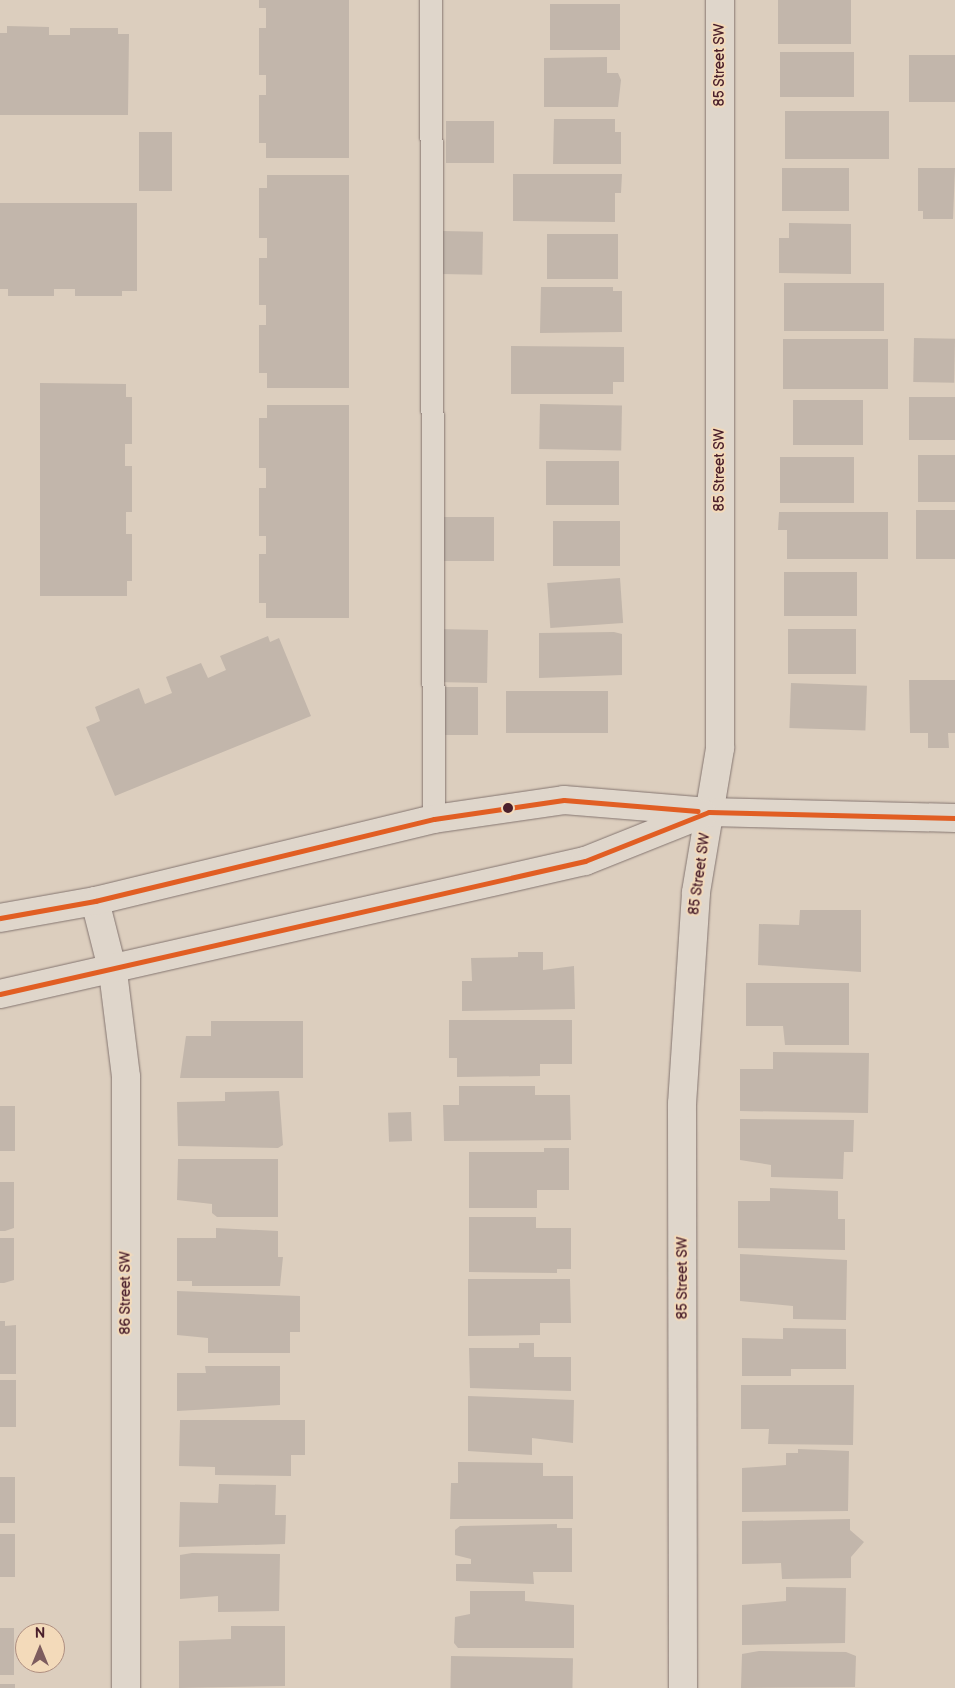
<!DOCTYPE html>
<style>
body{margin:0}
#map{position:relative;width:955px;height:1688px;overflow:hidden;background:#dccebe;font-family:"Balsamiq Sans",sans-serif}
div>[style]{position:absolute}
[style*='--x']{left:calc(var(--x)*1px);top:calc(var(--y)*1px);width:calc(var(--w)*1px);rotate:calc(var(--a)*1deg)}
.building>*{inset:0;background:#c2b6ab;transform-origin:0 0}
.roads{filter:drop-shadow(0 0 1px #847570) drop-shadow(0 0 1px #847570)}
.lane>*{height:22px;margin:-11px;padding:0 11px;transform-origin:11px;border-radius:11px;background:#dfd6cb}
.street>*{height:28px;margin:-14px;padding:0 14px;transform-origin:14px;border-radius:14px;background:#dfd6cb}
.secondary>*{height:28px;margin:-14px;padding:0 14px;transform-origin:14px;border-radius:14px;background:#dfd6cb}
.bus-1>*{height:5px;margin:-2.5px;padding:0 2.5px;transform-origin:2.5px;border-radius:2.5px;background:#e15e23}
.dots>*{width:14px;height:14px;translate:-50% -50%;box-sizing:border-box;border:2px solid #f3daba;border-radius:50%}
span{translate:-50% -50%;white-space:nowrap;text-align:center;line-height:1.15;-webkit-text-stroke:4px #f3daba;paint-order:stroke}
.street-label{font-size:14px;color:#4a1f2b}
.north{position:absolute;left:15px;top:1623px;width:50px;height:50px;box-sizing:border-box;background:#f3daba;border:1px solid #af8f81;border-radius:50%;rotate:0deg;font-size:14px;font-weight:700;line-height:20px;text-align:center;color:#4a1f2b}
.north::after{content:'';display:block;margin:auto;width:18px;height:22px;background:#7d5c5e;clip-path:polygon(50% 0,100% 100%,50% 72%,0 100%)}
</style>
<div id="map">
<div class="building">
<div style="clip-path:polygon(259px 0,349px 0,349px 158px,266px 158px,266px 143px,259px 143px,259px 95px,266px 95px,266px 75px,259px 75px,259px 28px,266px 28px,266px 8px,259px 8px)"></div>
<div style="left:778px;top:0;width:73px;height:44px"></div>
<div style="left:550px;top:4px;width:70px;height:46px"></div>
<div style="clip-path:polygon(7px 26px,49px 27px,49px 35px,70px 35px,70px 28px,118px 28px,118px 34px,129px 34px,128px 115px,0 115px,0 33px,7px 33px)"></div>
<div style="left:854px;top:52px;width:45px;height:74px;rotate:90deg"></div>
<div style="left:909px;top:55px;width:46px;height:47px"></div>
<div style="clip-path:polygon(607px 57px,607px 73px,618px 73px,621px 80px,618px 107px,544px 107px,544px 58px)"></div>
<div style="left:889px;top:111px;width:48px;height:104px;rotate:90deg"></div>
<div style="clip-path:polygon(554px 119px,615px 119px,615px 132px,621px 132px,621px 164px,553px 164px)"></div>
<div style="left:446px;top:121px;width:48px;height:42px"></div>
<div style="left:139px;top:132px;width:33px;height:59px"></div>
<div style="left:782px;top:168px;width:67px;height:43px"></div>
<div style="clip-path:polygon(918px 168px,955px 168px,953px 219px,923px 219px,923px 211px,918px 211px)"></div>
<div style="clip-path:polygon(513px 174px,622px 174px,621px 193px,615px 193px,615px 222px,513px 221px)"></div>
<div style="clip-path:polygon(267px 175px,349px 175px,349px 388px,267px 388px,267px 373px,259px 373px,259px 325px,266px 325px,266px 305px,259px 305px,259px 258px,267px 258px,267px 238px,259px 238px,259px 188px,267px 188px)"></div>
<div style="clip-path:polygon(0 203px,137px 203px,137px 291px,122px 291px,122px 296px,75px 296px,75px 289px,54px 289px,54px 296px,8px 296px,8px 289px,0 289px)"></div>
<div style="clip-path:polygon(789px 223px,851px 224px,851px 274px,779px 273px,779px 238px,789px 238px)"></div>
<div style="left:442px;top:231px;width:41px;height:43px;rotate:1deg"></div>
<div style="left:547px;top:234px;width:71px;height:45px"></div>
<div style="left:784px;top:283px;width:100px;height:48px"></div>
<div style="clip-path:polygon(541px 287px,613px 287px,613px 291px,622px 291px,622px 332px,540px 333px)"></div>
<div style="left:914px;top:338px;width:41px;height:44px;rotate:1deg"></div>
<div style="left:783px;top:339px;width:105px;height:50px"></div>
<div style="clip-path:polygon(511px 346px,624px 347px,624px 382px,613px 382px,613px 394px,511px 394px)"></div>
<div style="clip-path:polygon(40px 383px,126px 384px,126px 397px,132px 397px,132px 444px,125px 444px,125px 466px,132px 466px,132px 512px,126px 512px,126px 534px,132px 534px,132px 581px,127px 581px,127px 596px,40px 596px)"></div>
<div style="left:909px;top:397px;width:46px;height:43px"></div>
<div style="left:793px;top:400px;width:70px;height:45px"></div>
<div style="left:540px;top:404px;width:82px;height:45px;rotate:1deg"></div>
<div style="clip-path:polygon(267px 405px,349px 405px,349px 618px,266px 618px,266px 603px,259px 603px,259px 554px,266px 554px,266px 536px,259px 536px,259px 488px,266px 488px,266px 468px,259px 468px,259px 418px,267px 418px)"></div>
<div style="left:918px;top:455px;width:37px;height:47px"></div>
<div style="left:854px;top:457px;width:46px;height:74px;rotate:90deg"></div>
<div style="left:546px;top:461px;width:73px;height:44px"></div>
<div style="left:916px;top:510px;width:39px;height:49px"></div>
<div style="clip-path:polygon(779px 512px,888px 512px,888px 559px,787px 559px,787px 530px,778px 530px)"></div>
<div style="left:444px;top:517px;width:50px;height:44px"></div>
<div style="left:553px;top:521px;width:67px;height:45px"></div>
<div style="left:784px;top:572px;width:73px;height:44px"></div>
<div style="left:620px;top:578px;width:45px;height:73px;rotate:86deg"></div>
<div style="left:436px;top:629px;width:52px;height:53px;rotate:1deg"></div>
<div style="left:788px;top:629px;width:68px;height:45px"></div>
<div style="clip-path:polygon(614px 632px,622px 634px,622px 675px,539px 678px,539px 633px)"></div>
<div style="clip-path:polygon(268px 636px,270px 642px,279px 638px,311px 716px,115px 796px,86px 727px,100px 721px,95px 707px,139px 688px,145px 704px,172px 693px,166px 677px,201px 663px,208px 678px,226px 670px,220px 656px)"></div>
<div style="clip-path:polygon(909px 680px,955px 680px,955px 733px,948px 733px,949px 748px,928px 748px,928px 733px,910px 733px)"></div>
<div style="left:791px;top:683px;width:76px;height:45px;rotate:2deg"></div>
<div style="left:435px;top:687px;width:43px;height:48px"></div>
<div style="left:506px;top:691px;width:102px;height:42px"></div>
<div style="clip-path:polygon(800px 910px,861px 910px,861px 972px,758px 965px,759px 924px,799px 925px)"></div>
<div style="clip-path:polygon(518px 952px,543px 952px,543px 970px,574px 966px,575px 1009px,462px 1011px,462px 981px,472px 981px,471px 958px,518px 957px)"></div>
<div style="clip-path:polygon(746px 983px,849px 983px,849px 1045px,785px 1045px,783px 1026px,746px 1026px)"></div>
<div style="clip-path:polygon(449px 1020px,572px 1020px,572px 1064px,540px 1064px,540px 1076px,457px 1077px,457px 1058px,449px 1058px)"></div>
<div style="clip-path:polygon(211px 1021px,303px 1021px,303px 1078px,180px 1078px,186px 1036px,211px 1036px)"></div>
<div style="clip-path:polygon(773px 1052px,869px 1053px,868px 1113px,740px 1111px,740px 1069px,773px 1069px)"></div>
<div style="clip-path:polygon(459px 1086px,535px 1086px,535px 1095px,570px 1095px,571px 1140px,444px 1141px,443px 1105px,459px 1105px)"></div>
<div style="clip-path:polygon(279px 1091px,283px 1145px,278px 1148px,178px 1146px,177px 1102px,225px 1101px,225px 1092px)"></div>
<div style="left:0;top:1106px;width:15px;height:45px"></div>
<div style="left:411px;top:1112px;width:29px;height:23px;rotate:88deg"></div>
<div style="clip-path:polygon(740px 1119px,854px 1120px,853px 1152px,844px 1152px,843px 1179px,771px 1177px,771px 1165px,740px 1160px)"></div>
<div style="clip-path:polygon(544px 1148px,569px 1148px,569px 1190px,537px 1190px,537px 1208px,469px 1208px,469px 1152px,544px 1152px)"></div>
<div style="clip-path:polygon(178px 1159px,278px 1159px,278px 1217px,217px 1217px,212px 1213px,212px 1204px,177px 1200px)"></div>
<div style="clip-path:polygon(0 1182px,14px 1182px,14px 1228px,5px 1231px,0 1231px)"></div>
<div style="clip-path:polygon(770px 1188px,838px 1191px,838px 1219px,845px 1219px,845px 1250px,738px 1248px,738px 1201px,770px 1201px)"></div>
<div style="clip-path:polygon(469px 1217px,536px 1217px,536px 1228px,571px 1228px,571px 1269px,557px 1269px,557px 1273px,469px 1272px)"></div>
<div style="clip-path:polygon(216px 1228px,278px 1231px,278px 1257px,283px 1257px,280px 1286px,192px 1286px,192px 1281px,177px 1281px,177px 1238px,216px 1238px)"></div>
<div style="clip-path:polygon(0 1238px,14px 1238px,14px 1280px,4px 1283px,0 1283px)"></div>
<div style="clip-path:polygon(740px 1254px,847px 1260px,846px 1320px,793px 1319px,793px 1306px,740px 1301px)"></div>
<div style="clip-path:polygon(468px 1279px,570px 1279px,571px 1323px,540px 1323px,540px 1335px,468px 1336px)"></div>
<div style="clip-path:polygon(177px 1291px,300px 1296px,300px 1332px,290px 1332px,290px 1353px,208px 1353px,208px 1338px,177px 1335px)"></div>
<div style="clip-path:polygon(0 1321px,5px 1321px,5px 1326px,16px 1325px,16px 1374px,0 1374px)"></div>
<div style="clip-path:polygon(783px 1328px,846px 1329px,846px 1369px,791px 1369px,791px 1376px,742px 1376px,742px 1338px,783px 1339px)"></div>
<div style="clip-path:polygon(519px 1343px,534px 1343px,534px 1357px,571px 1357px,571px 1391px,470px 1388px,469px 1348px,519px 1348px)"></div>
<div style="clip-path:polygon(205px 1366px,280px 1366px,280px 1405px,177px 1411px,177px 1373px,206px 1373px)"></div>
<div style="left:0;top:1380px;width:16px;height:47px"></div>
<div style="clip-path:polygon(741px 1385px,854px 1385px,853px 1445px,768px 1444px,769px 1429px,741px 1429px)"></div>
<div style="clip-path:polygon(468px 1396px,574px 1400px,573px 1443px,532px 1438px,532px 1455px,468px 1451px)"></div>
<div style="clip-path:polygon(180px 1420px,305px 1420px,305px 1455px,291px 1455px,291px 1476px,215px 1475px,215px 1467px,179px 1466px)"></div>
<div style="clip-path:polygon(798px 1449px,849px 1451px,848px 1511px,742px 1512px,742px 1468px,786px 1465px,786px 1453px,798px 1453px)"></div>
<div style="clip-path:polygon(458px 1462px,543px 1463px,543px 1476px,573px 1476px,573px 1519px,450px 1519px,451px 1483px,458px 1483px)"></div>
<div style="left:0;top:1477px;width:15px;height:46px"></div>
<div style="clip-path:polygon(219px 1484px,276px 1485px,275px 1515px,286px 1515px,285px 1544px,179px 1547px,180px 1502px,218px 1503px)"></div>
<div style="clip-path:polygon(850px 1519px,850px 1530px,864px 1542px,851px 1557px,851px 1578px,782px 1579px,781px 1563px,742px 1564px,742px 1521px)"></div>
<div style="clip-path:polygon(557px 1524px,557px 1528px,572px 1528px,572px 1572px,533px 1572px,534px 1584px,456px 1581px,456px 1564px,471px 1564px,471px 1559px,455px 1555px,455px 1530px,460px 1526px)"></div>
<div style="left:0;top:1534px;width:15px;height:43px"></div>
<div style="clip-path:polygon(192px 1553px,280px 1554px,279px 1611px,218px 1612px,218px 1596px,180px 1599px,180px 1555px)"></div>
<div style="clip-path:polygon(786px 1587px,846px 1588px,845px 1643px,742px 1645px,742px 1605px,786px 1601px)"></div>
<div style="clip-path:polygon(470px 1591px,525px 1591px,525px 1601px,574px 1605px,574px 1648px,458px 1648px,454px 1643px,455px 1617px,470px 1614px)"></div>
<div style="clip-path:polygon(231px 1626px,285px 1626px,285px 1686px,179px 1688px,179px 1641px,231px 1639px)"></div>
<div style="left:0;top:1628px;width:14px;height:47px"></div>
<div style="clip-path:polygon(759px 1651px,846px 1652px,856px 1656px,855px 1687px,741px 1688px,742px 1654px)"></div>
<div style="left:451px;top:1656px;width:122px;height:32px;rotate:1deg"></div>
<div style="left:0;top:1684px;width:15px;height:4px"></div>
</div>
<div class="roads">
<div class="lane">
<div style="--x:431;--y:0;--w:819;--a:89.79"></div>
</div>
<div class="street">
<div style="--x:95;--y:901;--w:73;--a:75.8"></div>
<div style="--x:113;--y:972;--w:106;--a:82.9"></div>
<div style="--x:126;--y:1077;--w:611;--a:90"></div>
<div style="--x:683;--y:1688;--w:584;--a:-90.1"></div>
<div style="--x:682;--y:1104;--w:212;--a:-86.2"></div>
<div style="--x:696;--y:892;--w:146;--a:-80.5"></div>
<div style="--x:720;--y:748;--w:748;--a:-90"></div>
</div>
<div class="secondary">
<div style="--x:0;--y:918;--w:97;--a:-10.1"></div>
<div style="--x:95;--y:901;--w:349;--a:-13.6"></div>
<div style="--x:434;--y:819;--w:131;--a:-8.3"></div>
<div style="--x:564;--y:800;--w:145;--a:4.7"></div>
<div style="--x:709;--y:812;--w:246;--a:1.4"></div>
<div style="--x:0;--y:994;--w:600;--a:-12.81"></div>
<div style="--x:585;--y:861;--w:127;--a:-21.7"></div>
</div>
</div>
<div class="bus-1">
<div style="--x:0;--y:918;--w:97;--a:-10.1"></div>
<div style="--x:95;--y:901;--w:349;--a:-13.6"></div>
<div style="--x:434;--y:819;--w:131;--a:-8.3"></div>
<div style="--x:564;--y:800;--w:134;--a:4.7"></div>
<div style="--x:0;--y:994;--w:600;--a:-12.81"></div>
<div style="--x:585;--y:861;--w:133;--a:-21.6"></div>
<div style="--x:709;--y:812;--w:246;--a:1.4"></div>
</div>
<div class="dots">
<div style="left:508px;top:808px;background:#4a1f2b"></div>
</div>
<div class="street-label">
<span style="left:720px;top:65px;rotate:-90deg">85 Street SW</span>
<span style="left:720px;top:470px;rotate:-90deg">85 Street SW</span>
<span style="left:700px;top:874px;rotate:-82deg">85 Street SW</span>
<span style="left:683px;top:1278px;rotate:-90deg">85 Street SW</span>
<span style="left:126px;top:1293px;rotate:-90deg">86 Street SW</span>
</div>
<div class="north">N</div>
</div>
